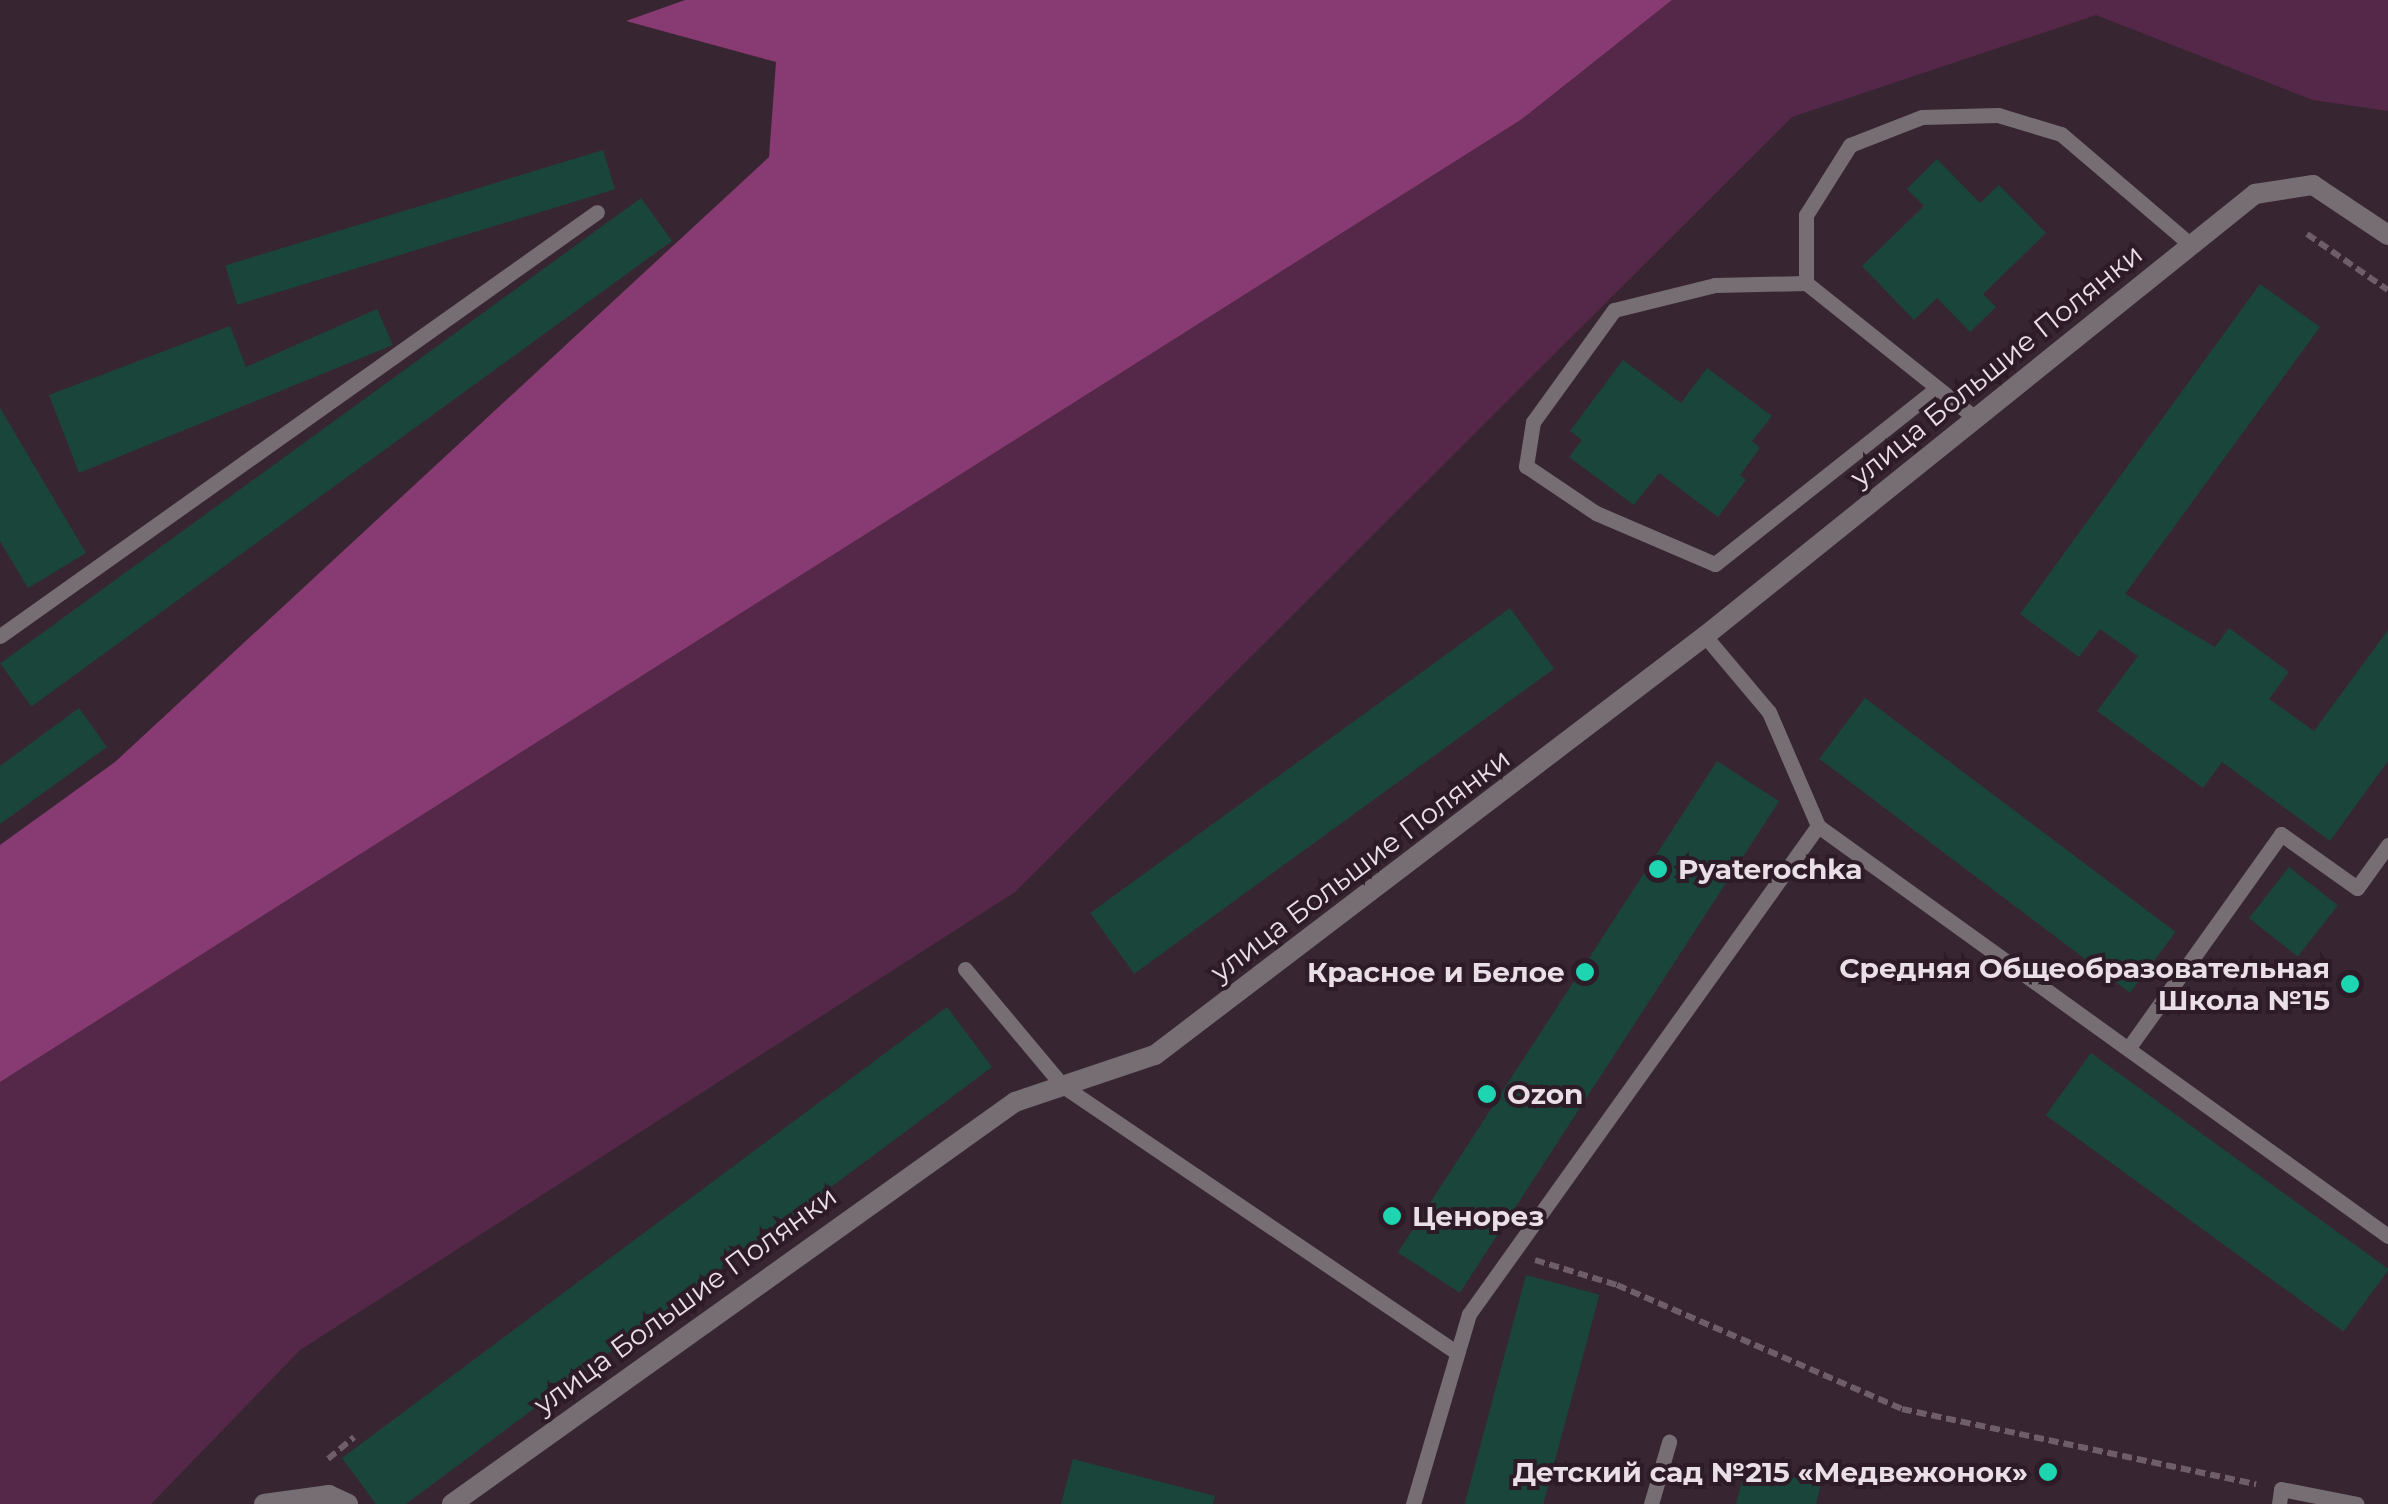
<!DOCTYPE html>
<meta charset="utf-8">
<style>
body{margin:0}
#map{position:relative;width:2388px;height:1504px;overflow:hidden;background:#372632;font-family:Montserrat,sans-serif}
div>[style]{position:absolute}
[style*='--x']{left:calc(var(--x)*1px);top:calc(var(--y)*1px);width:calc(var(--w)*1px);rotate:calc(var(--a)*1deg)}
.green>*{inset:0;background:#552849}
.forest>*{inset:0;background:#883a73}
.building>*{inset:0;background:#1a453a;transform-origin:0 0}
.path>*{height:6px;margin-top:-3px;transform-origin:0;background:repeating-linear-gradient(90deg,#6e5e69 0 10px,transparent 0 15px)}
.lane>*{height:15px;margin:-7.5px;padding:0 7.5px;transform-origin:7.5px;border-radius:7.5px;background:#776e74}
.street>*{height:20px;margin:-10px;padding:0 10px;transform-origin:10px;border-radius:10px;background:#776e74}
.dots>*{width:28px;height:28px;translate:-50% -50%;box-sizing:border-box;border:5px solid #2d1c28;border-radius:50%}
span{translate:-50% -50%;white-space:nowrap;text-align:center;line-height:1.15;-webkit-text-stroke:8px #2d1c28;paint-order:stroke}
.street-label{font-size:28px;color:#ebdfe7}
.poi-label{font-size:28px;color:#ebdfe7;font-weight:700}
.left{translate:0 -50%;text-align:left}
.right{translate:-100% -50%;text-align:right}
</style>
<div id="map">
<div class="green">
<div style="clip-path:polygon(1672px 0,2388px 0,2388px 111px,2313px 100px,2096px 15px,1792px 117px,1015px 892px,300px 1350px,151px 1504px,0 1504px,0 1082px,1522px 119px)"></div>
</div>
<div class="forest">
<div style="clip-path:polygon(685px 0,1672px 0,1522px 119px,0 1082px,0 845px,115px 762px,769px 157px,776px 62px,626px 21px)"></div>
</div>
<div class="building">
<div style="left:603px;top:150px;width:41px;height:395px;rotate:73deg"></div>
<div style="clip-path:polygon(1937px 159px,1980px 203px,1999px 185px,2046px 233px,1983px 294px,1996px 307px,1970px 332px,1937px 298px,1914px 320px,1862px 266px,1924px 206px,1907px 189px)"></div>
<div style="left:641px;top:198px;width:53px;height:792px;rotate:54deg"></div>
<div style="clip-path:polygon(2260px 284px,2320px 327px,2125px 594px,2215px 647px,2229px 628px,2289px 672px,2269px 699px,2314px 731px,2388px 630px,2388px 761px,2330px 841px,2222px 762px,2203px 788px,2097px 711px,2138px 656px,2100px 629px,2079px 657px,2020px 614px)"></div>
<div style="clip-path:polygon(377px 309px,393px 345px,79px 473px,49px 395px,230px 326px,246px 367px)"></div>
<div style="clip-path:polygon(1623px 360px,1681px 403px,1707px 368px,1772px 416px,1752px 441px,1760px 448px,1740px 475px,1746px 480px,1718px 517px,1659px 473px,1634px 505px,1569px 457px,1582px 440px,1570px 431px)"></div>
<div style="clip-path:polygon(0 408px,86px 553px,28px 588px,0 541px)"></div>
<div style="left:1510px;top:608px;width:75px;height:519px;rotate:54deg"></div>
<div style="left:1865px;top:698px;width:389px;height:76px;rotate:37deg"></div>
<div style="clip-path:polygon(79px 708px,107px 747px,0 824px,0 766px)"></div>
<div style="left:1717px;top:761px;width:74px;height:586px;rotate:33deg"></div>
<div style="left:2289px;top:867px;width:62px;height:65px;rotate:38deg"></div>
<div style="clip-path:polygon(947px 1007px,992px 1067px,406px 1504px,376px 1504px,342px 1458px)"></div>
<div style="left:2091px;top:1053px;width:368px;height:77px;rotate:36deg"></div>
<div style="left:1526px;top:1275px;width:76px;height:238px;rotate:15deg"></div>
<div style="clip-path:polygon(1073px 1459px,1215px 1496px,1213px 1504px,1061px 1504px)"></div>
<div style="clip-path:polygon(1746px 1466px,1821px 1484px,1816px 1504px,1736px 1504px)"></div>
</div>
<div class="path">
<div style="--x:2307;--y:234;--w:98;--a:34.7"></div>
<div style="--x:1535;--y:1260;--w:86;--a:17"></div>
<div style="--x:1617;--y:1285;--w:311;--a:23.5"></div>
<div style="--x:1902;--y:1409;--w:362;--a:12"></div>
<div style="--x:328;--y:1459;--w:34;--a:-40"></div>
</div>
<div class="lane">
<div style="--x:1806;--y:283;--w:91;--a:178.7"></div>
<div style="--x:1715;--y:285;--w:104;--a:166.1"></div>
<div style="--x:1614;--y:310;--w:138;--a:125.9"></div>
<div style="--x:1533;--y:422;--w:45;--a:99"></div>
<div style="--x:1526;--y:466;--w:84;--a:33.9"></div>
<div style="--x:1596;--y:513;--w:129;--a:23.2"></div>
<div style="--x:1715;--y:564;--w:282;--a:-38.4"></div>
<div style="--x:1974;--y:417;--w:215;--a:-141.4"></div>
<div style="--x:1806;--y:283;--w:68;--a:-90"></div>
<div style="--x:1806;--y:215;--w:83;--a:-57.8"></div>
<div style="--x:1850;--y:145;--w:77;--a:-21.3"></div>
<div style="--x:1922;--y:117;--w:76;--a:-1.5"></div>
<div style="--x:1998;--y:115;--w:66;--a:16.8"></div>
<div style="--x:2061;--y:134;--w:170;--a:40.5"></div>
<div style="--x:0;--y:636;--w:732;--a:-35.38"></div>
<div style="--x:1705;--y:636;--w:99;--a:49.9"></div>
<div style="--x:1769;--y:712;--w:124;--a:66.7"></div>
<div style="--x:965;--y:969;--w:153;--a:50.1"></div>
<div style="--x:1063;--y:1086;--w:476;--a:34.1"></div>
<div style="--x:2130;--y:1046;--w:260;--a:-54.5"></div>
<div style="--x:2281;--y:834;--w:93;--a:35.4"></div>
<div style="--x:2357;--y:888;--w:53;--a:-54.2"></div>
<div style="--x:1413;--y:1504;--w:198;--a:-73.6"></div>
<div style="--x:1469;--y:1314;--w:600;--a:-54.43"></div>
<div style="--x:1818;--y:826;--w:702;--a:35.73"></div>
<div style="--x:1651;--y:1504;--w:65;--a:-73.8"></div>
<div style="--x:2279;--y:1504;--w:15;--a:-82"></div>
<div style="--x:2281;--y:1489;--w:77;--a:11.2"></div>
</div>
<div class="street">
<div style="--x:264;--y:1504;--w:66;--a:-7.9"></div>
<div style="--x:329;--y:1495;--w:21;--a:25"></div>
<div style="--x:452;--y:1504;--w:692;--a:-35.53"></div>
<div style="--x:1015;--y:1102;--w:148;--a:-18.6"></div>
<div style="--x:1155;--y:1055;--w:691;--a:-37.3"></div>
<div style="--x:1705;--y:636;--w:706;--a:-38.79"></div>
<div style="--x:2255;--y:194;--w:59;--a:-8.8"></div>
<div style="--x:2313;--y:185;--w:90;--a:33.7"></div>
</div>
<div class="dots">
<div style="left:1658px;top:869px;background:#1dd5b1"></div>
<div style="left:1585px;top:972px;background:#1dd5b1"></div>
<div style="left:2350px;top:984px;background:#1dd5b1"></div>
<div style="left:1487px;top:1094px;background:#1dd5b1"></div>
<div style="left:1392px;top:1216px;background:#1dd5b1"></div>
<div style="left:2048px;top:1472px;background:#1dd5b1"></div>
</div>
<div class="street-label">
<span style="left:1996px;top:365px;rotate:-39deg">улица Большие Полянки</span>
<span style="left:1360px;top:865px;rotate:-37deg">улица Большие Полянки</span>
<span style="left:685px;top:1300px;rotate:-36deg">улица Большие Полянки</span>
</div>
<div class="poi-label">
<span class="left" style="left:1678px;top:869px">Pyaterochka</span>
<span class="right" style="left:2330px;top:984px">Средняя Общеобразовательная<br>Школа №15</span>
<span class="right" style="left:1565px;top:972px">Красное и Белое</span>
<span class="left" style="left:1507px;top:1094px">Ozon</span>
<span class="left" style="left:1412px;top:1216px">Ценорез</span>
<span class="right" style="left:2028px;top:1472px">Детский сад №215 «Медвежонок»</span>
</div>
</div>
